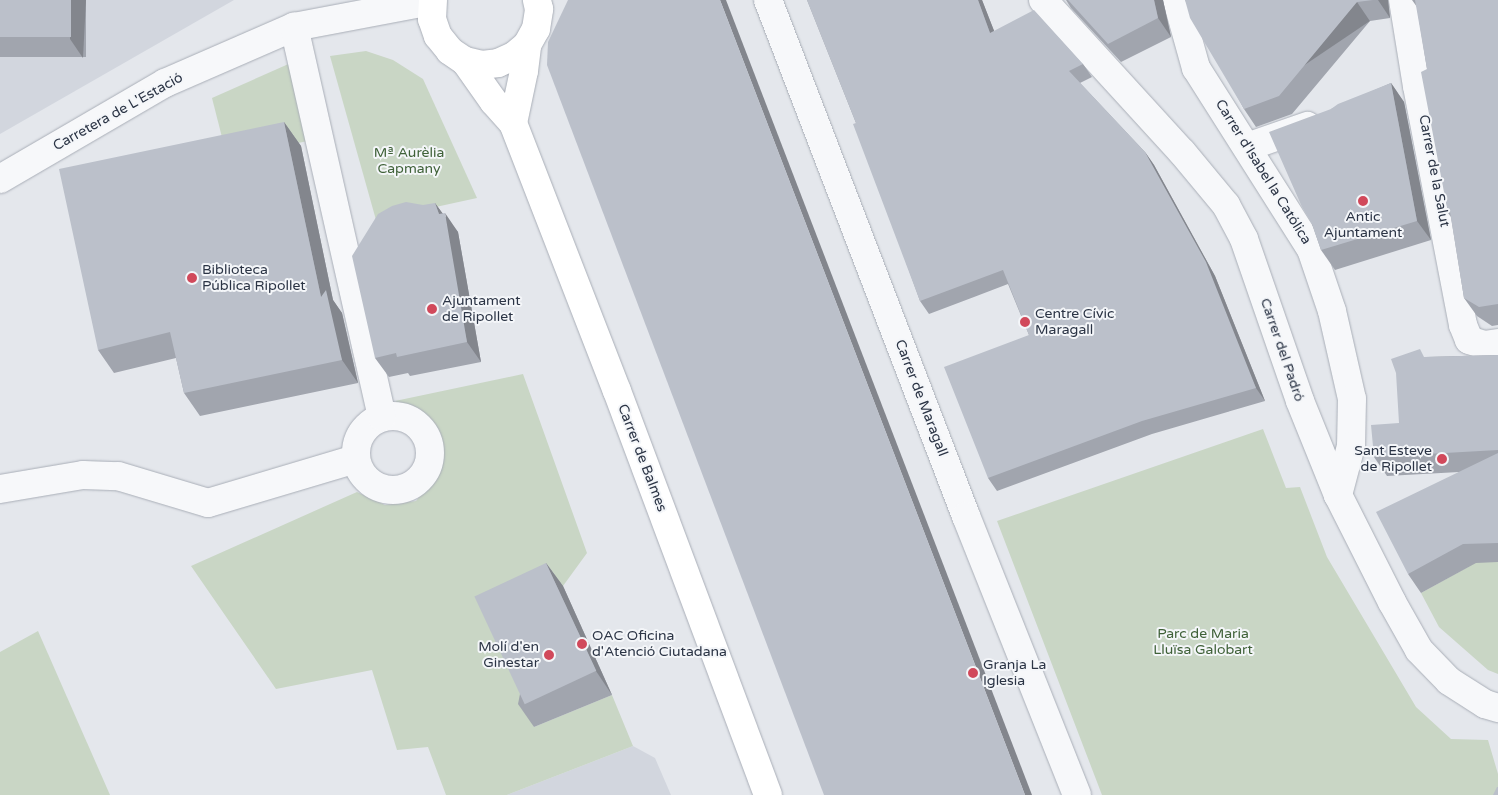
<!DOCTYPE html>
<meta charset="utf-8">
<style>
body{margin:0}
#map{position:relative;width:1498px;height:795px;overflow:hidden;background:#e4e7ec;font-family:"Varela Round",sans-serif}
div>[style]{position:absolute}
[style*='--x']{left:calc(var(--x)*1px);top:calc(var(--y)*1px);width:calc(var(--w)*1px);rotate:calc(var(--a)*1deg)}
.built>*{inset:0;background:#d2d6de}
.green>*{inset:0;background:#c9d6c5}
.roads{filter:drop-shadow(0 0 1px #a9aeb7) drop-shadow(0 0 1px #a9aeb7)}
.pedestrian>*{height:28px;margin:-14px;padding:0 14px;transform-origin:14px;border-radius:14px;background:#f7f8fa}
.minor>*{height:28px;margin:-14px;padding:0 14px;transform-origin:14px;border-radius:14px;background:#f7f8fa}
.minor>.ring{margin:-14px;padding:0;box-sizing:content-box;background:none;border:28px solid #f7f8fa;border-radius:50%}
.secondary>*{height:28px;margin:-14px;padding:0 14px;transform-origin:14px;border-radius:14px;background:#fff}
.wall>*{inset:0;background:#a1a5ae;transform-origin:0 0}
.shaded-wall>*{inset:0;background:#83868d;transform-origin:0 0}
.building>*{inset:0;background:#bbc0ca;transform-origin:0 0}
.dots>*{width:14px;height:14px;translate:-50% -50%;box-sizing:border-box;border:2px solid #f4f6f9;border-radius:50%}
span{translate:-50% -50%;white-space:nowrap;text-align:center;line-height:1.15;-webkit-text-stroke:4px #f4f6f9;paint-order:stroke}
.street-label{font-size:14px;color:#2b3445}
.park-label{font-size:14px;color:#3f6138}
.poi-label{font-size:14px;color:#2b3445}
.left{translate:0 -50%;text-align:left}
.right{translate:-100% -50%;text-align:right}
</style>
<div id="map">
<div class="built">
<div style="clip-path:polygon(0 0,234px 0,0 134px)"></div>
<div style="clip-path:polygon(633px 746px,655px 758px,671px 795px,507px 795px)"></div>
</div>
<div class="green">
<div style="clip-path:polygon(366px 51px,393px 60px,423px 79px,477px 198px,376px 220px,330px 56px)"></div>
<div style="clip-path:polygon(293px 62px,308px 141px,227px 157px,212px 98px)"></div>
<div style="clip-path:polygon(523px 374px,587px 553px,563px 586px,489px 615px,534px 727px,612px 695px,633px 746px,507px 795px,446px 795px,428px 747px,397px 750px,372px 670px,276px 689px,191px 566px,357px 492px,385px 505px,416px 501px,433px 480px,442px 448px,435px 424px,395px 401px)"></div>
<div style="clip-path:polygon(1263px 429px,1286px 488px,1300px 487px,1327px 557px,1416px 707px,1451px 739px,1488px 740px,1498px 774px,1498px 795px,1102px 795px,997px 521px)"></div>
<div style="clip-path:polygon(1498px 547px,1498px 674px,1488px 670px,1439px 627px,1421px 593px,1468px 567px)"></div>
<div style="clip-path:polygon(38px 631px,110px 795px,0 795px,0 652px)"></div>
</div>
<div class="roads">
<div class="pedestrian">
<div style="--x:0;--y:179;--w:191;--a:-30.2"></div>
<div style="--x:165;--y:83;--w:141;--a:-23.5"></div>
</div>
<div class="minor">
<div style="--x:768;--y:0;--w:553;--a:69.01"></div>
<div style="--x:966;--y:516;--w:300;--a:68.3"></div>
<div style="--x:1043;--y:0;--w:206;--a:47.6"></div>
<div style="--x:1182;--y:152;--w:69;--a:50.3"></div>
<div style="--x:1226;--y:205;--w:38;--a:62"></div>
<div style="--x:1244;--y:239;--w:171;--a:70.9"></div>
<div style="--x:1300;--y:401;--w:101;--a:68"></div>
<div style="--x:1338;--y:495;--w:120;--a:63.2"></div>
<div style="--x:1392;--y:602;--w:55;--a:60.6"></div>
<div style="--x:1419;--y:650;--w:43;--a:45.9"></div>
<div style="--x:1449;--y:681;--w:43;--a:32.6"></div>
<div style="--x:1485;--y:704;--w:14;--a:17"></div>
<div style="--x:1177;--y:0;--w:71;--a:74.4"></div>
<div style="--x:1196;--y:68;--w:214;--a:57.6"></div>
<div style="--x:1311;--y:249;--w:65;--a:71.3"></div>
<div style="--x:1332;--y:311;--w:90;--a:77.2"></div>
<div style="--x:1352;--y:399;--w:47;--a:91.2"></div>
<div style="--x:1351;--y:446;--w:51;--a:104.9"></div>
<div style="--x:1403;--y:0;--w:87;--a:80.8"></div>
<div style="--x:1417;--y:86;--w:243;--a:79.1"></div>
<div style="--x:1463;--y:325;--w:16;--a:68"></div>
<div style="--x:1469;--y:340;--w:16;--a:18"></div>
<div style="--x:1484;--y:345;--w:14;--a:-8"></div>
<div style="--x:1247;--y:147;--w:64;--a:-19.3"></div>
<div class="ring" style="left:356px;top:416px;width:46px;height:46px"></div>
<div style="--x:382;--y:417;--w:400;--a:-102.7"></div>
<div style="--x:294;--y:27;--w:140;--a:-10.7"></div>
<div style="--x:0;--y:489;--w:84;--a:-9.6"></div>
<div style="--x:83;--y:475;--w:35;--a:2"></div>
<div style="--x:118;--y:476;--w:94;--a:16.7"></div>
<div style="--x:208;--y:503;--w:154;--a:-16.6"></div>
</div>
<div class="secondary">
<div style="--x:433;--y:0;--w:19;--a:93"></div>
<div style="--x:432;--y:19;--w:18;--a:71"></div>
<div style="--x:438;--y:36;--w:19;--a:51"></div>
<div style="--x:450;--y:51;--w:18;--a:34"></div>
<div style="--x:465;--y:61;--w:17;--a:13"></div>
<div style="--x:482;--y:65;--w:16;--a:-7"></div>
<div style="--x:498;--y:63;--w:17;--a:-24"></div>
<div style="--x:514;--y:56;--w:17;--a:-40"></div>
<div style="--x:527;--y:45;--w:18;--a:-61"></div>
<div style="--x:536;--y:29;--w:20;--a:-81"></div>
<div style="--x:539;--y:9;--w:9;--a:-103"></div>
<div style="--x:465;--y:61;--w:50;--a:54.7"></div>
<div style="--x:494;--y:102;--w:28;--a:48"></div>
<div style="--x:513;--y:123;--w:287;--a:68.8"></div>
<div style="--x:617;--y:391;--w:431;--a:69.5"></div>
<div style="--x:513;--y:123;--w:53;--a:-78.1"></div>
<div style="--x:524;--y:71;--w:26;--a:-83"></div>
</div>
</div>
<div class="wall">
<div style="left:0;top:0;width:86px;height:57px"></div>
<div style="clip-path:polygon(807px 0,982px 0,994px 31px,1083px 64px,1092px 77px,1080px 83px,1145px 152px,1154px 165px,1215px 276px,1265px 401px,1152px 434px,997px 491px,988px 478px,1029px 335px,1008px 284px,929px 314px,920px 301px,856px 123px)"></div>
<div style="clip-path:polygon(1066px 0,1163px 0,1171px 37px,1121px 62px,1071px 8px)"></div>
<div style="clip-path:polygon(1185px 0,1388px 0,1390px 18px,1370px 21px,1292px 114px,1256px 127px,1244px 109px)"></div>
<div style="clip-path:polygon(1412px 0,1498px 0,1498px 325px,1492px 326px,1477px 316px,1464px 298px,1451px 217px,1448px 213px,1427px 69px,1417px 7px)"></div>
<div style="clip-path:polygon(1391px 83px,1404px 102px,1431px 240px,1335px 270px,1321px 250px,1312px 224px,1331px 109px)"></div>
<div style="clip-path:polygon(284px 122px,301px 146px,333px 300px,342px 313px,358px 383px,200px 416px,184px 393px,176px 358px,114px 373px,98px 350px)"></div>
<div style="clip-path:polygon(435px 203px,442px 213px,458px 232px,481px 362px,410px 376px,408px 373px,389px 377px,375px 358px)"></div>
<div style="clip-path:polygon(1498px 355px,1498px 562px,1476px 563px,1421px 593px,1408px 574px,1459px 472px,1387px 476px,1374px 457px,1399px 423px,1426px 357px)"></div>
<div style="clip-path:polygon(546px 563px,563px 586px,612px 695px,534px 727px,518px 704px)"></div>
</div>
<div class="shaded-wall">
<div style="clip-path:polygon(71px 0,86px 0,83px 58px,70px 39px)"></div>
<div style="clip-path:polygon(720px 0,726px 0,1032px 795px,1025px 795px)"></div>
<div style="clip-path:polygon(978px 0,982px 0,1000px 46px,990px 33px)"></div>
<div style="clip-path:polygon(1154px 0,1163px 0,1171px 37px,1158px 18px)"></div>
<div style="clip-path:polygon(1378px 0,1388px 0,1390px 18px)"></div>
<div style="left:1357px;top:2px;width:23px;height:122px;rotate:56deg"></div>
<div style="clip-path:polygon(1391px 83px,1404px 102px,1431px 240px,1417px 221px)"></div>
<div style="clip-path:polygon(284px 122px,301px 146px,333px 300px,342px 313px,358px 383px,342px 360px,321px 297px)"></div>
<div style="clip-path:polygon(1145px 152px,1154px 165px,1215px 276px,1265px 401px,1256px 388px)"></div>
<div style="clip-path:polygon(435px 203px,446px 218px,445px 213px,458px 232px,481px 362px,467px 342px,439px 214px)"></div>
<div style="clip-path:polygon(546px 563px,563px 586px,612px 695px,596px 671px)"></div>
</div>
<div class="building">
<div style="left:0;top:0;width:71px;height:37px"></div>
<div style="clip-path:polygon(568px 0,720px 0,1025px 795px,824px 795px,547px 65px,548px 42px)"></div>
<div style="clip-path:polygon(807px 0,978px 0,990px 33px,1034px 10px,1083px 64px,1069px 71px,1145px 152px,1206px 262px,1256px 388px,1142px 421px,988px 478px,944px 367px,1029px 335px,1003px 270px,920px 301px,853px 124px,856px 123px)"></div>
<div style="clip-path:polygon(1068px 0,1154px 0,1158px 18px,1108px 44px)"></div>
<div style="clip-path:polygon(1185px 0,1373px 0,1357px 2px,1279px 96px,1244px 109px,1190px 18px)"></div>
<div style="clip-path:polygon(1415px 0,1498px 0,1498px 304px,1479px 307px,1464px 298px,1450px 212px,1448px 213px,1421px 72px,1427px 69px)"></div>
<div style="clip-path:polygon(1391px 83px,1417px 221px,1321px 250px,1312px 224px,1302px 207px,1269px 132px,1331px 109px,1338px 104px)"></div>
<div style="clip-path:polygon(284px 122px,321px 297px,326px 290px,342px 360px,184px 393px,170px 332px,98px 350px,59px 169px)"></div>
<div style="clip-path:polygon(406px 202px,423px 205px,435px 203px,439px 214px,445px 213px,467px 342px,397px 357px,396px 353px,375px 358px,352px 256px,378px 214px,392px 206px)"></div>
<div style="clip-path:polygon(1420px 349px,1424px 357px,1498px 355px,1498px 450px,1374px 457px,1371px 425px,1399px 423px,1396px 373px,1391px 359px)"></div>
<div style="clip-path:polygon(1498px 453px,1498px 543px,1463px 544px,1408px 574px,1376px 512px)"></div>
<div style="left:546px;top:563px;width:119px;height:79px;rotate:65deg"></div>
<div style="clip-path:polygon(1497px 787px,1498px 787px,1498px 795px,1493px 795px)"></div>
</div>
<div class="dots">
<div style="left:1363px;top:201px;background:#d1495b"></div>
<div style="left:192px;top:278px;background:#d1495b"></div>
<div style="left:432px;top:309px;background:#d1495b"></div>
<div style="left:1025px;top:322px;background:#d1495b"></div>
<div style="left:1442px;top:459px;background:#d1495b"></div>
<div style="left:582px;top:644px;background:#d1495b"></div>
<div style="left:549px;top:655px;background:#d1495b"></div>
<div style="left:973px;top:673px;background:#d1495b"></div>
</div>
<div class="street-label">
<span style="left:118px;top:112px;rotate:-29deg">Carretera de L'Estació</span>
<span style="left:1434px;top:171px;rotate:79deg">Carrer de la Salut</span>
<span style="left:1263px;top:172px;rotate:58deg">Carrer d'Isabel la Católica</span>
<span style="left:1282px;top:350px;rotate:71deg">Carrer del Padró</span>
<span style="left:921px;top:398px;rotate:69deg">Carrer de Maragall</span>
<span style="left:642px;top:458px;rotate:69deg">Carrer de Balmes</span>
</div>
<div class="park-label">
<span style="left:409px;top:161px">Mª Aurèlia<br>Capmany</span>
<span style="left:1203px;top:642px">Parc de Maria<br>Lluïsa Galobart</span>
</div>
<div class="poi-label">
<span style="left:1363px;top:225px">Antic<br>Ajuntament</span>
<span class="left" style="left:202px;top:278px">Biblioteca<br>Pública Ripollet</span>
<span class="left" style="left:442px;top:309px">Ajuntament<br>de Ripollet</span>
<span class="left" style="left:1035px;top:322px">Centre Cívic<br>Maragall</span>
<span class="right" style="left:1432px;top:459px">Sant Esteve<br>de Ripollet</span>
<span class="left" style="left:592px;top:644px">OAC Oficina<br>d'Atenció Ciutadana</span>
<span class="right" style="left:539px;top:655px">Molí d'en<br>Ginestar</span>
<span class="left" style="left:983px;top:673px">Granja La<br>Iglesia</span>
</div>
</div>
